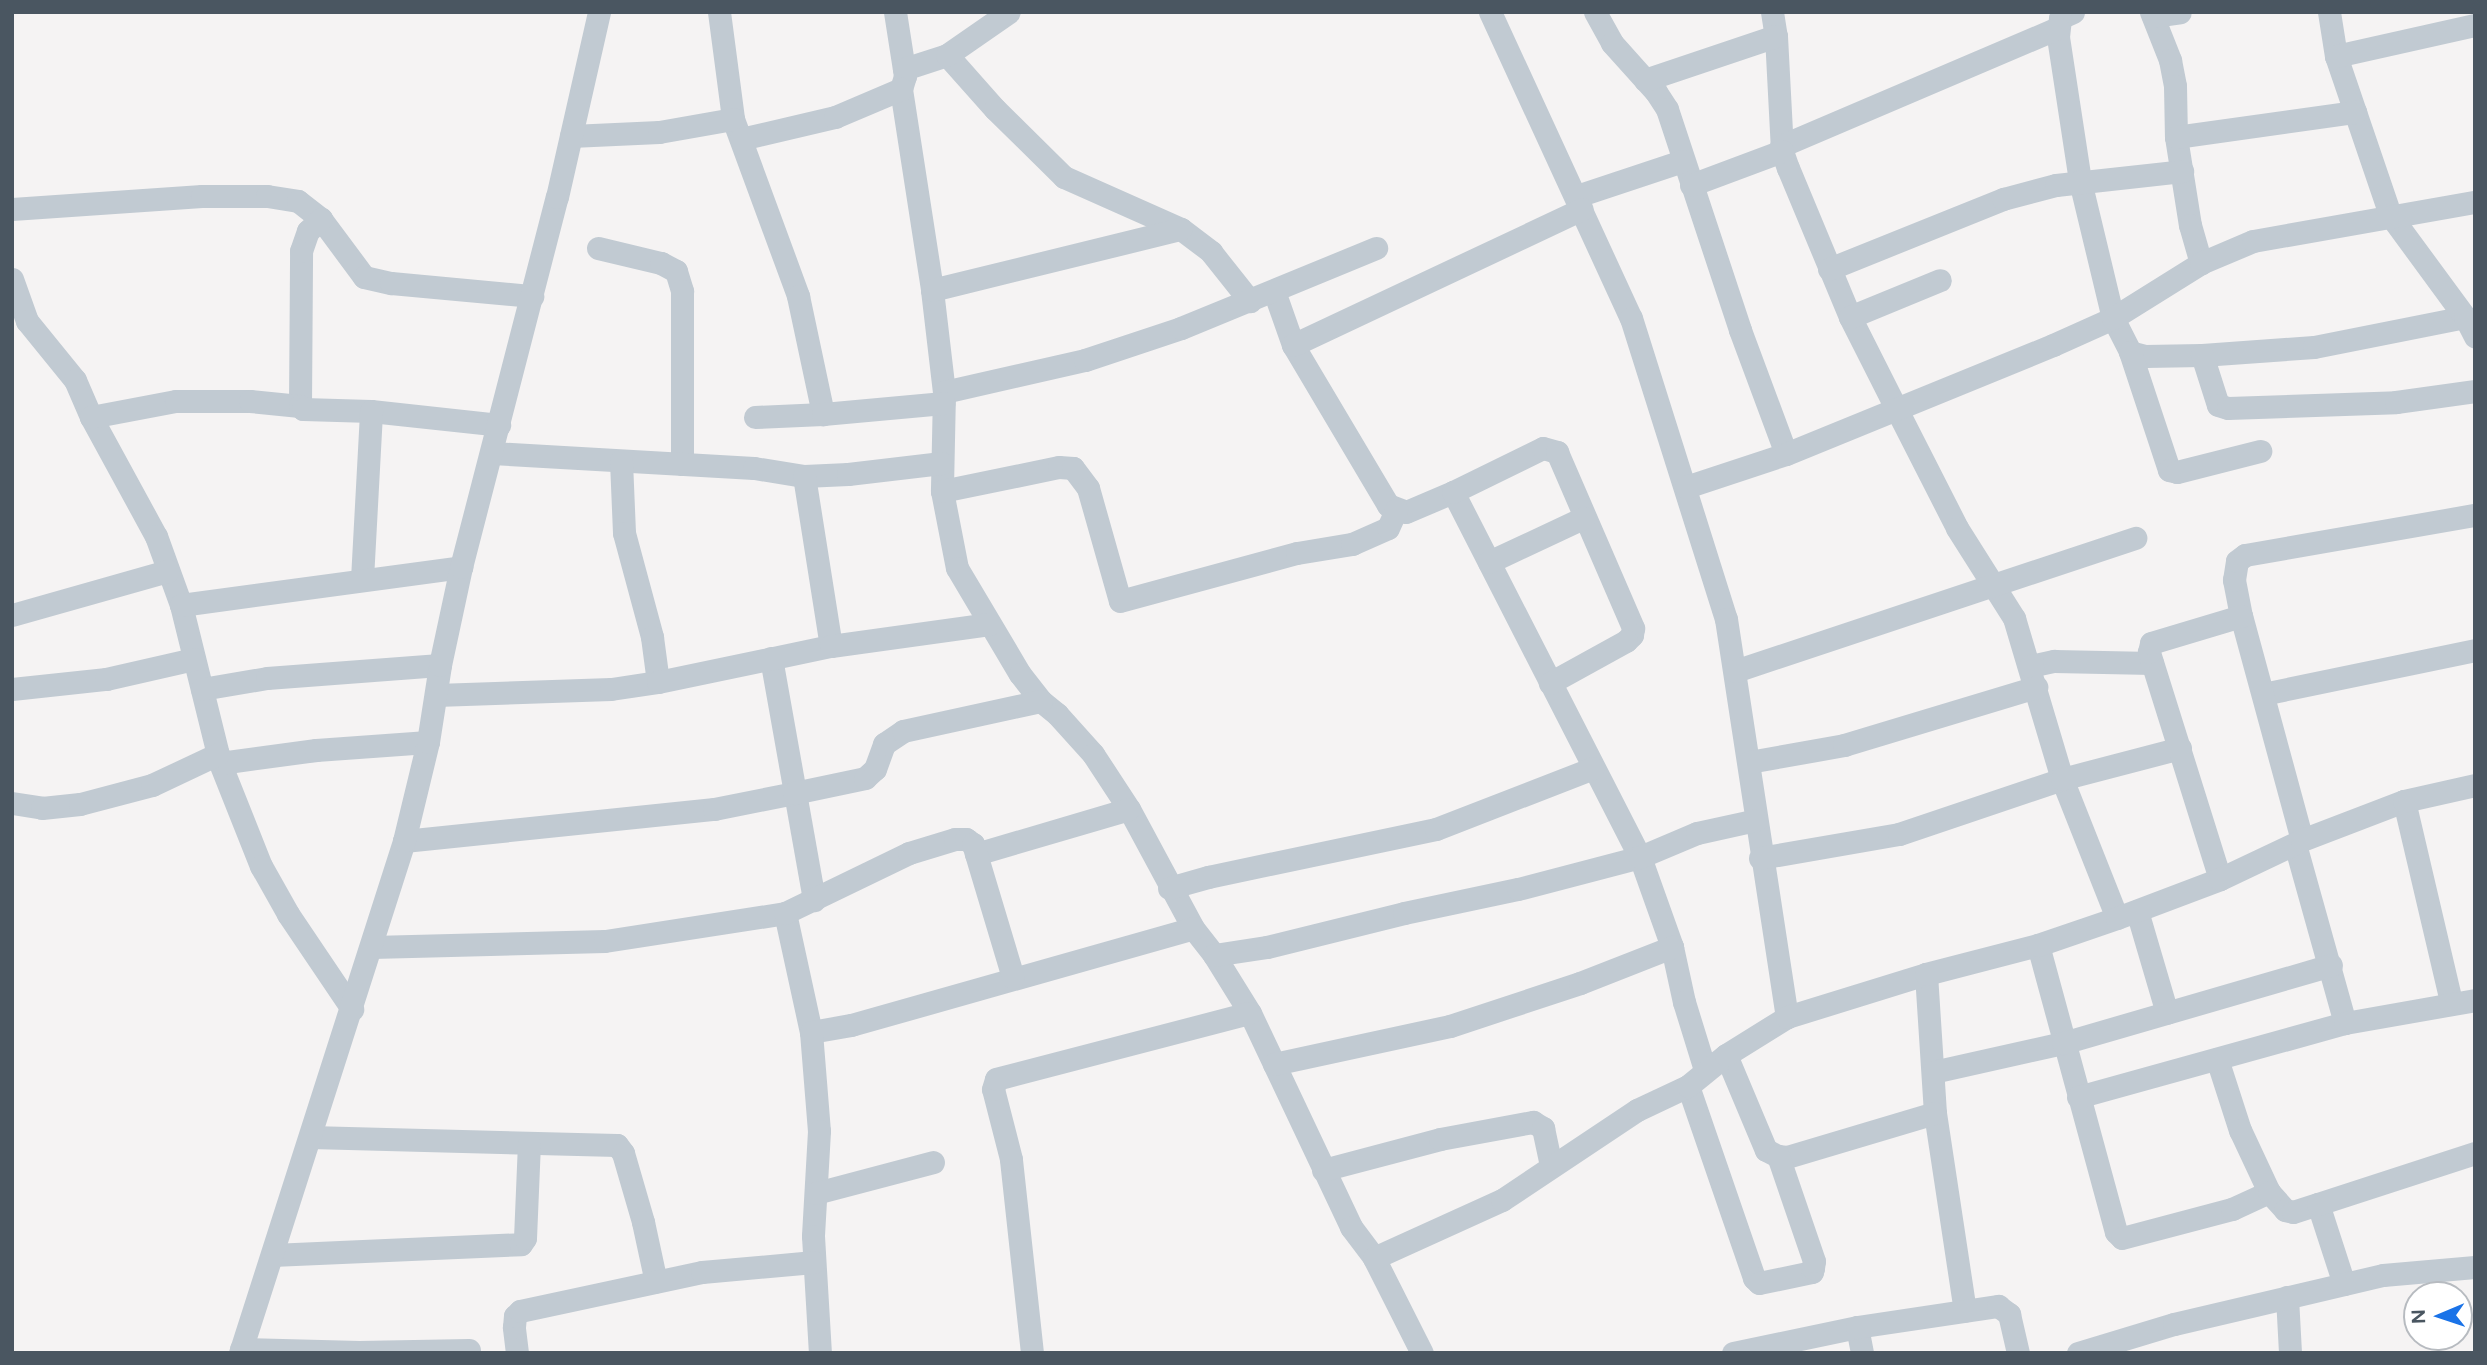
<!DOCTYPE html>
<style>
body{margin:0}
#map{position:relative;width:2487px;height:1365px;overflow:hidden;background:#f5f3f3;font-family:Figtree,sans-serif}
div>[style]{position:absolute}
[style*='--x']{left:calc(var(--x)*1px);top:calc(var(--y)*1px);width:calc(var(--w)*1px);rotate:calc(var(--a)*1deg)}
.minor>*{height:23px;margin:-11.5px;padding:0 11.5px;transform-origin:11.5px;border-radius:11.5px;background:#c1cad2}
span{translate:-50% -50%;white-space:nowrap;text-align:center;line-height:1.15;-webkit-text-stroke:5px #fff;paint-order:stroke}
.frame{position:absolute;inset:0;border:14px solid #4a5661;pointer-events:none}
.north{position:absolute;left:2403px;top:1281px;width:70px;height:70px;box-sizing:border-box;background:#fff;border:2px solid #b7bbc0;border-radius:50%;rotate:268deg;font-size:19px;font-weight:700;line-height:28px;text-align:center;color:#4a5661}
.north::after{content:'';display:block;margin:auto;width:24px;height:32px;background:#1a73e8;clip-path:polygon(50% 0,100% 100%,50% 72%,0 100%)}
</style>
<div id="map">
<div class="minor">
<div style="--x:719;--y:12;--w:108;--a:82.5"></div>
<div style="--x:733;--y:119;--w:189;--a:69.8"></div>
<div style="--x:798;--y:296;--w:121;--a:78"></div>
<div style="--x:895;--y:12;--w:65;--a:81.1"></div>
<div style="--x:905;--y:76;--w:14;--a:107"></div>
<div style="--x:901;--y:89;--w:203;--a:81.2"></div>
<div style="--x:932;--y:290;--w:103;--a:83.3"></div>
<div style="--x:944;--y:392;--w:99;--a:91.2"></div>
<div style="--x:942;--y:491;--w:78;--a:79"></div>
<div style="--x:957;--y:568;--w:123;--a:59.3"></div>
<div style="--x:1020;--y:674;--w:34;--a:52"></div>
<div style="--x:1041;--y:701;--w:21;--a:39"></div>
<div style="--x:1057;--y:714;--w:54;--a:48"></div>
<div style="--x:1093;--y:754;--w:66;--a:56.8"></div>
<div style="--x:1129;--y:809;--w:135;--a:61.7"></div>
<div style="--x:1193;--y:928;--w:34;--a:52"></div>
<div style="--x:1214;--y:955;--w:68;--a:58.2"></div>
<div style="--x:1250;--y:1013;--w:237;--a:64.7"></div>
<div style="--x:1351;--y:1227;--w:39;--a:53"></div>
<div style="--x:1374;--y:1258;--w:106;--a:63.2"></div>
<div style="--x:1490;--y:12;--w:337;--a:65.3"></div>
<div style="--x:1631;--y:318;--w:316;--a:72.5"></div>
<div style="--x:1726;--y:619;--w:403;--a:81.3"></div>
<div style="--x:1595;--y:12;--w:35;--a:61"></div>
<div style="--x:1612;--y:43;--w:66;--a:48.1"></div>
<div style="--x:1656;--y:92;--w:20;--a:57"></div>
<div style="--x:1667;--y:109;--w:233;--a:71.7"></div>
<div style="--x:1740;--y:330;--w:132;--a:69.6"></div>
<div style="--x:1772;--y:12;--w:24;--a:81"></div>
<div style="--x:1776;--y:36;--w:115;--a:87"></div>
<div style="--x:1782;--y:151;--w:18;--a:71"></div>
<div style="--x:1788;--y:168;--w:161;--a:67.4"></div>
<div style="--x:1850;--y:317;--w:104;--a:63.2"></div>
<div style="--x:1897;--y:410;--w:132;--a:63"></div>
<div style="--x:1957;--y:528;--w:107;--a:57.7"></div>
<div style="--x:2014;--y:618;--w:168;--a:73.4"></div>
<div style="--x:2062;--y:779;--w:149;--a:68.4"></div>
<div style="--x:2073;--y:12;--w:14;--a:155"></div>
<div style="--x:2060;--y:18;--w:19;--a:96"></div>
<div style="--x:2058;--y:37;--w:146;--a:81.3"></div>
<div style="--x:2080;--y:181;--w:141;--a:76.5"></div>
<div style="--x:2113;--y:318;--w:38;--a:63"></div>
<div style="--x:2130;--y:352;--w:16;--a:15"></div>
<div style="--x:2145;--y:356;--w:57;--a:-1"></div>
<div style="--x:2202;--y:355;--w:112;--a:-4.1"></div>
<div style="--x:2314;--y:347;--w:154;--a:-11.2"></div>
<div style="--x:2151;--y:12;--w:52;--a:68.4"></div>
<div style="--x:2170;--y:60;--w:26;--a:79"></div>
<div style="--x:2175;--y:86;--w:51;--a:88.9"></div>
<div style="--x:2176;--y:137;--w:89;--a:81"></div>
<div style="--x:2190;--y:225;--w:40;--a:74"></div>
<div style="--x:2329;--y:12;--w:45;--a:81"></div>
<div style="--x:2336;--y:56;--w:168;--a:71.2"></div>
<div style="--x:2390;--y:215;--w:127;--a:53.7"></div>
<div style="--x:2465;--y:317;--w:22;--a:63"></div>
<div style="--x:2153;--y:16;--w:27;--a:-8"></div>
<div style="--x:947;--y:55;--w:72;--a:48.4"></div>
<div style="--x:995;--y:109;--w:97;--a:44.6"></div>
<div style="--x:1064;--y:177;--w:128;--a:24"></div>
<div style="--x:1181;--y:229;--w:38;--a:37"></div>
<div style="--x:1211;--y:252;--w:63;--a:51.5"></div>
<div style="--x:2336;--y:56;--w:142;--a:-12.6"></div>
<div style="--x:904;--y:69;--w:45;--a:-18"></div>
<div style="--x:947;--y:55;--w:75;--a:-34.7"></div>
<div style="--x:1645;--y:80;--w:138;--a:-18.6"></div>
<div style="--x:571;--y:136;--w:88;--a:-2.6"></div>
<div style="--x:659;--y:132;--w:75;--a:-10"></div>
<div style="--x:2176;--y:137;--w:181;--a:-8"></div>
<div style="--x:741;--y:139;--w:97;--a:-13.2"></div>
<div style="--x:835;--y:117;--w:72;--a:-23"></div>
<div style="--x:1781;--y:146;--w:301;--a:-23.1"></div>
<div style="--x:1691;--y:185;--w:97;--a:-20.5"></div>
<div style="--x:1577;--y:196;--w:111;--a:-18.4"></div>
<div style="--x:12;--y:209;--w:190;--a:-3.9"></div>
<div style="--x:202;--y:196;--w:65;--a:0"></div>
<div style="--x:267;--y:196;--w:31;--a:9"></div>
<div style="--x:298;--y:201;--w:29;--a:38"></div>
<div style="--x:321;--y:219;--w:72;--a:53.4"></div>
<div style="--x:364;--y:277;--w:28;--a:13"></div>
<div style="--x:391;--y:283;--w:142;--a:5.3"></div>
<div style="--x:598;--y:248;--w:65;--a:13.4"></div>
<div style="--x:661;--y:263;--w:17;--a:28"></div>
<div style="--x:676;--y:271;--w:21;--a:73"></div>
<div style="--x:682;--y:291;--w:173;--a:90"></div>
<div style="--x:1829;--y:269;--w:188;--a:-21.9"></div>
<div style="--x:2003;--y:199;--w:55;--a:-14.8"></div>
<div style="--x:2056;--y:185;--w:127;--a:-6.3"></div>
<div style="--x:12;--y:279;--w:45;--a:70.3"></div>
<div style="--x:27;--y:321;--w:76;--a:50.9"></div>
<div style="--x:75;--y:380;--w:40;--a:66.6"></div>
<div style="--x:91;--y:417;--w:136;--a:61.4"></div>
<div style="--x:156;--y:536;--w:73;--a:70.1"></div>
<div style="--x:181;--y:605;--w:163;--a:76.1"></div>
<div style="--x:220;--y:763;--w:111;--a:68.3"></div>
<div style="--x:261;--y:866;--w:55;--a:60.6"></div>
<div style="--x:288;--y:914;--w:115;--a:56"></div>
<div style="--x:932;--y:290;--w:256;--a:-13.8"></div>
<div style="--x:1274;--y:291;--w:57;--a:70.6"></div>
<div style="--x:1293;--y:345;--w:186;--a:59.3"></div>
<div style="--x:1388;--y:505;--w:19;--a:21"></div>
<div style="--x:1406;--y:512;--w:51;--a:-23.1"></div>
<div style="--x:1453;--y:492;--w:410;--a:62.9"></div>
<div style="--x:1640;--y:857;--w:96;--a:70.4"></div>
<div style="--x:1672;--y:947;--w:56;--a:77.7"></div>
<div style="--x:1684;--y:1002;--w:71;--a:72.8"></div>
<div style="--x:1850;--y:317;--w:97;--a:-22.3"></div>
<div style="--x:1293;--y:345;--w:319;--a:-25.2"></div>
<div style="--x:2130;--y:352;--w:124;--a:71.7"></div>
<div style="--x:2169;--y:470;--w:8;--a:14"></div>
<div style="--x:2177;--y:472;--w:86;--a:-14.2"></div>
<div style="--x:2202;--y:355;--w:52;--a:72.3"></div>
<div style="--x:2218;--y:405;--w:10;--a:17"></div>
<div style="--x:2228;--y:408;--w:168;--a:-2"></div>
<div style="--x:2396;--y:402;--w:80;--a:-7.9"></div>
<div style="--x:944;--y:392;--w:145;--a:-12.8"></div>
<div style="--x:1085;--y:360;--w:101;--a:-18.4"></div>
<div style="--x:1181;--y:328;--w:211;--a:-22.3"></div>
<div style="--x:300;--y:406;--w:155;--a:-89.6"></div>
<div style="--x:301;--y:251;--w:21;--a:-71"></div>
<div style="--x:308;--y:231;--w:18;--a:-43"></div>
<div style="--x:91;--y:417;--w:86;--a:-10.7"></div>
<div style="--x:176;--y:401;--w:74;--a:0"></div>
<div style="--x:250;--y:401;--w:50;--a:5.7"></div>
<div style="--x:300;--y:406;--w:4;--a:45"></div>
<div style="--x:303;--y:409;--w:68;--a:1.7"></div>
<div style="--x:371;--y:411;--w:129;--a:6.2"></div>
<div style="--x:755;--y:417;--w:68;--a:-2.5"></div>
<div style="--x:823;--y:414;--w:121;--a:-5.2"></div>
<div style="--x:492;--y:453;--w:262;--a:3.3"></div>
<div style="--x:754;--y:468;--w:51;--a:9.1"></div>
<div style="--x:804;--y:476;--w:44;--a:-2.6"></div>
<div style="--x:848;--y:474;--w:94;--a:-6.7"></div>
<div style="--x:621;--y:461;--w:72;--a:87.6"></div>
<div style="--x:624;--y:533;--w:108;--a:74.9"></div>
<div style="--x:652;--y:637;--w:45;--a:82.4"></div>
<div style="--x:804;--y:476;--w:172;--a:81"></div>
<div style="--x:1686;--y:487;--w:105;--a:-18.3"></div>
<div style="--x:1786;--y:454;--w:288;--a:-22.2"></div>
<div style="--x:2053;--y:345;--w:66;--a:-24.2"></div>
<div style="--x:2113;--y:318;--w:104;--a:-32"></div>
<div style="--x:2201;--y:263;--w:56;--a:-22.9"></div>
<div style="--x:2253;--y:241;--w:225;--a:-10"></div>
<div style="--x:942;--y:491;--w:119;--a:-11.6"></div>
<div style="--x:1059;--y:467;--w:14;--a:4"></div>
<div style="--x:1073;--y:468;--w:25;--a:53"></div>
<div style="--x:1088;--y:488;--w:117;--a:74.2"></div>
<div style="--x:1120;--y:601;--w:183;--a:-15.2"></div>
<div style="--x:1297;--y:553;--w:56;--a:-9.3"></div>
<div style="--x:1352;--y:544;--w:39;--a:-24"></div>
<div style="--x:1388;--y:528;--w:20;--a:-66"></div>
<div style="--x:1453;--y:492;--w:100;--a:-26.1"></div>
<div style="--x:1543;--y:448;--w:15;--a:16"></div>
<div style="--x:1557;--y:452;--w:192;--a:66.6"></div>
<div style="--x:1633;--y:628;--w:7;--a:98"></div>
<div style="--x:1632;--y:635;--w:8;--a:135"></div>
<div style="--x:1626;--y:641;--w:87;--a:151.1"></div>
<div style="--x:1489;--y:562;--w:104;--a:-25.1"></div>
<div style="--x:362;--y:579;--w:168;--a:-86.9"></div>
<div style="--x:181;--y:605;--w:283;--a:-7.7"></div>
<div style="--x:12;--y:615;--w:162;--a:-15.8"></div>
<div style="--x:771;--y:658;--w:246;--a:79.9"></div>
<div style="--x:2030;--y:666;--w:25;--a:-12"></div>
<div style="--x:2054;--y:661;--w:98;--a:1.2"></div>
<div style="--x:1735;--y:671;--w:422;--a:-18.4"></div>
<div style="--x:12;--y:689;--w:95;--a:-6.1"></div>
<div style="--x:106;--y:679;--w:90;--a:-12.8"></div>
<div style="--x:202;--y:689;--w:66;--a:-9.6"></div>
<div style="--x:267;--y:678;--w:173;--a:-4.3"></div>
<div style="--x:2263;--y:694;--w:217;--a:-11.7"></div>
<div style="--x:436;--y:695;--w:175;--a:-2"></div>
<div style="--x:611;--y:689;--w:48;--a:-8.5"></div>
<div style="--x:658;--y:682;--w:177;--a:-11.8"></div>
<div style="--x:831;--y:646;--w:160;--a:-7.9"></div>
<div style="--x:1749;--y:762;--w:97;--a:-10.1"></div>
<div style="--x:1844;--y:745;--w:201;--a:-16.8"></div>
<div style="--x:220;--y:763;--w:97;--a:-7.7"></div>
<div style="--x:316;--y:750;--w:112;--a:-4.1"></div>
<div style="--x:2404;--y:801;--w:206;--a:76.8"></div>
<div style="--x:12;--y:803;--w:30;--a:9"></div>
<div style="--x:42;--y:808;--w:38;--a:-6"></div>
<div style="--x:80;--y:804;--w:74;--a:-14.8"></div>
<div style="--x:152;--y:785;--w:73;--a:-25.2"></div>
<div style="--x:2302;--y:840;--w:232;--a:-105.2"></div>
<div style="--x:2241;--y:616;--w:37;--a:-101"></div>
<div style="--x:2234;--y:580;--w:19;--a:-81"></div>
<div style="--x:2237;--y:561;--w:10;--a:-37"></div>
<div style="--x:2245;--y:555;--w:233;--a:-9.9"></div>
<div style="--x:404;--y:841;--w:312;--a:-5.9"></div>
<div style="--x:714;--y:809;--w:82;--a:-11.3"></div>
<div style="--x:794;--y:793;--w:73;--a:-11.9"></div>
<div style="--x:865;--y:778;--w:13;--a:-42"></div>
<div style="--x:875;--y:769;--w:27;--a:-70"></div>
<div style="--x:884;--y:744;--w:23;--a:-34"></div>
<div style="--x:903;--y:731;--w:141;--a:-12.3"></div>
<div style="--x:2295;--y:844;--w:186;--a:74.4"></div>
<div style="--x:976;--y:854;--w:159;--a:-16.4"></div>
<div style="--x:1760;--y:858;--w:141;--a:-9.8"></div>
<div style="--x:1899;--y:834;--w:172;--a:-18.6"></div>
<div style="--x:2062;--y:779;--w:122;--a:-14.7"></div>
<div style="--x:2220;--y:879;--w:238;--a:-107.4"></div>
<div style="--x:2149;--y:652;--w:9;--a:-77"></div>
<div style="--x:2151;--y:643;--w:94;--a:-16.7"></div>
<div style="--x:1169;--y:888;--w:41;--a:-15.8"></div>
<div style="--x:1208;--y:877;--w:233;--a:-11.9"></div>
<div style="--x:1436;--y:829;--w:168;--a:-21.2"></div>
<div style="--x:2137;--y:911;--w:106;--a:73.6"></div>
<div style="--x:785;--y:913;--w:122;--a:77.7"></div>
<div style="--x:811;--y:1032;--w:41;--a:-9.9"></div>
<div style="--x:851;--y:1025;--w:355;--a:-15.8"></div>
<div style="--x:2038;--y:945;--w:297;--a:74.8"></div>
<div style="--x:2116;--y:1232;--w:8;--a:45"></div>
<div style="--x:2122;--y:1238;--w:114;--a:-14.8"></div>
<div style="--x:2232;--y:1209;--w:41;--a:-24.7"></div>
<div style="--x:372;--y:947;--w:233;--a:-1.5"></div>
<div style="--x:605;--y:941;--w:182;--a:-8.8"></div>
<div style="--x:785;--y:913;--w:138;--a:-25.8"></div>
<div style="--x:909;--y:853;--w:48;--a:-16.9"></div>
<div style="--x:955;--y:839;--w:11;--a:0"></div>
<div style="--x:966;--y:839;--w:9;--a:36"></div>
<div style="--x:973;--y:844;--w:139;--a:73.3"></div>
<div style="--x:1214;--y:955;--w:54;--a:-8.6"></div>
<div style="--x:1267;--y:947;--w:141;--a:-13.9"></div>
<div style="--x:1404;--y:913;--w:116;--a:-11.9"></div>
<div style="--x:1518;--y:889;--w:126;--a:-14.7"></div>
<div style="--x:1640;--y:857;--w:62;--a:-22.8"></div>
<div style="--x:1697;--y:833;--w:60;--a:-12.4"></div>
<div style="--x:1926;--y:974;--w:139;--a:86.3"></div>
<div style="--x:1935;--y:1113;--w:200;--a:81.4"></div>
<div style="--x:811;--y:1032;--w:99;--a:85.4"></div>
<div style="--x:819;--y:1131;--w:105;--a:93.3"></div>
<div style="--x:813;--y:1236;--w:117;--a:86.6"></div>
<div style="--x:1726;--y:1055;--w:103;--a:67.2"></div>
<div style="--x:1766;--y:1150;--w:13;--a:27"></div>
<div style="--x:1778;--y:1156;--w:9;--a:6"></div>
<div style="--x:1787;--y:1157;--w:154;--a:-16.6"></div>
<div style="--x:2217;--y:1059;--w:75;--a:72.1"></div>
<div style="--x:2240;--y:1130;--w:68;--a:64.9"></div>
<div style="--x:2269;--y:1192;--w:24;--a:48"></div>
<div style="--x:2285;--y:1210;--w:8;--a:14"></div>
<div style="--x:2293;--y:1212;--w:26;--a:-18"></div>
<div style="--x:1274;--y:1064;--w:180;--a:-12.2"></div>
<div style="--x:1450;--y:1026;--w:137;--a:-18.3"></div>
<div style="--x:1580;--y:983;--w:99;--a:-21.4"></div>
<div style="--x:1933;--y:1072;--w:133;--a:-12.6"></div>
<div style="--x:2063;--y:1043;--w:279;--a:-16.2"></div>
<div style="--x:1688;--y:1086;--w:203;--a:71"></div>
<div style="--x:1754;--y:1278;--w:7;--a:45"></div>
<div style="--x:1759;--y:1283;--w:54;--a:-11.7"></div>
<div style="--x:1812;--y:1272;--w:4;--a:-76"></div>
<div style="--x:1813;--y:1268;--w:7;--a:-82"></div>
<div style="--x:1814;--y:1261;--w:111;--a:-108.9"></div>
<div style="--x:2078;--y:1097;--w:277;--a:-15.5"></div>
<div style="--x:2345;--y:1023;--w:132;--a:-10"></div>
<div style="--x:310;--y:1137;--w:307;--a:1.5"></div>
<div style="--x:617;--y:1145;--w:10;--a:53"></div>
<div style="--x:623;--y:1153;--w:72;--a:73.8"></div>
<div style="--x:643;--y:1222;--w:61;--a:77.8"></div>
<div style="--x:1323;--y:1170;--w:121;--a:-14.8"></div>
<div style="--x:1440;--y:1139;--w:95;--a:-10.4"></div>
<div style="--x:1533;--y:1122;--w:12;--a:31"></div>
<div style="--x:1543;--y:1128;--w:39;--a:78"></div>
<div style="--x:816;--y:1193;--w:121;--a:-14.8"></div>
<div style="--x:272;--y:1255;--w:249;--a:-2.5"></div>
<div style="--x:521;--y:1244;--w:7;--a:-56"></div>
<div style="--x:525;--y:1238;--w:94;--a:-87.6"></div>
<div style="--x:1374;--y:1258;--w:141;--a:-24.4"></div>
<div style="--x:1502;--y:1200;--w:162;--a:-33.7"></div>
<div style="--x:1637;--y:1110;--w:56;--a:-25.2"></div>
<div style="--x:1688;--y:1086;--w:49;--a:-39.2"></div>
<div style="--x:1726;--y:1055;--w:72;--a:-31.9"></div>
<div style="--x:1787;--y:1017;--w:145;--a:-17.2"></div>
<div style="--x:1926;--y:974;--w:116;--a:-14.5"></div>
<div style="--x:2038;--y:945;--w:83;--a:-18.9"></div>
<div style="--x:2117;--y:918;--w:110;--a:-20.7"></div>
<div style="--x:2220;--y:879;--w:91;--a:-25.4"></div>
<div style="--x:2302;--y:840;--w:109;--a:-20.9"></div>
<div style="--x:2404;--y:801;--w:73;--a:-12.7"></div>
<div style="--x:2344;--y:1284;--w:84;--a:-108"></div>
<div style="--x:2318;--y:1204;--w:165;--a:-18"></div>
<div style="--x:2287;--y:1297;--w:56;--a:86.9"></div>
<div style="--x:1857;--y:1327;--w:26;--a:79"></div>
<div style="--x:241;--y:1349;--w:118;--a:1.5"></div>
<div style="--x:359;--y:1352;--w:110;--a:-1"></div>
<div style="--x:240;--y:1353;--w:538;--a:-72.24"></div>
<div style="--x:404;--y:841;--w:102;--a:-76.4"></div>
<div style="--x:428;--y:742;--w:78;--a:-81.1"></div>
<div style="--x:440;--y:665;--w:100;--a:-77.9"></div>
<div style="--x:461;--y:567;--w:382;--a:-75.5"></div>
<div style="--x:557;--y:197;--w:190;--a:-77.2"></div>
<div style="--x:517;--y:1353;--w:26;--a:-97"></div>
<div style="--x:514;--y:1327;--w:11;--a:-85"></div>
<div style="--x:515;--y:1316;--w:7;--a:-45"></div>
<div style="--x:520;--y:1311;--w:186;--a:-12.1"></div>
<div style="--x:702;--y:1272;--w:112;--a:-5.1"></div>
<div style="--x:1032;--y:1353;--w:195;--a:-96.2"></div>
<div style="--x:1011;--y:1159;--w:72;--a:-104.4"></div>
<div style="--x:993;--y:1089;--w:10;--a:-73"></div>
<div style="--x:996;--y:1079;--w:262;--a:-14.6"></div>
<div style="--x:1733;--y:1353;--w:127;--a:-11.8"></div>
<div style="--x:1857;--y:1327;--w:143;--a:-8.5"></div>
<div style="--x:1998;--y:1306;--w:14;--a:36"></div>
<div style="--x:2009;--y:1314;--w:40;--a:77"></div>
<div style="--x:2078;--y:1353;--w:100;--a:-16.8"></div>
<div style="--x:2174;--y:1324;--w:215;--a:-13.2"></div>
<div style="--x:2383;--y:1275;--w:92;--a:-5"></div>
</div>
<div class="frame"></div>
<div class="north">N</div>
</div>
